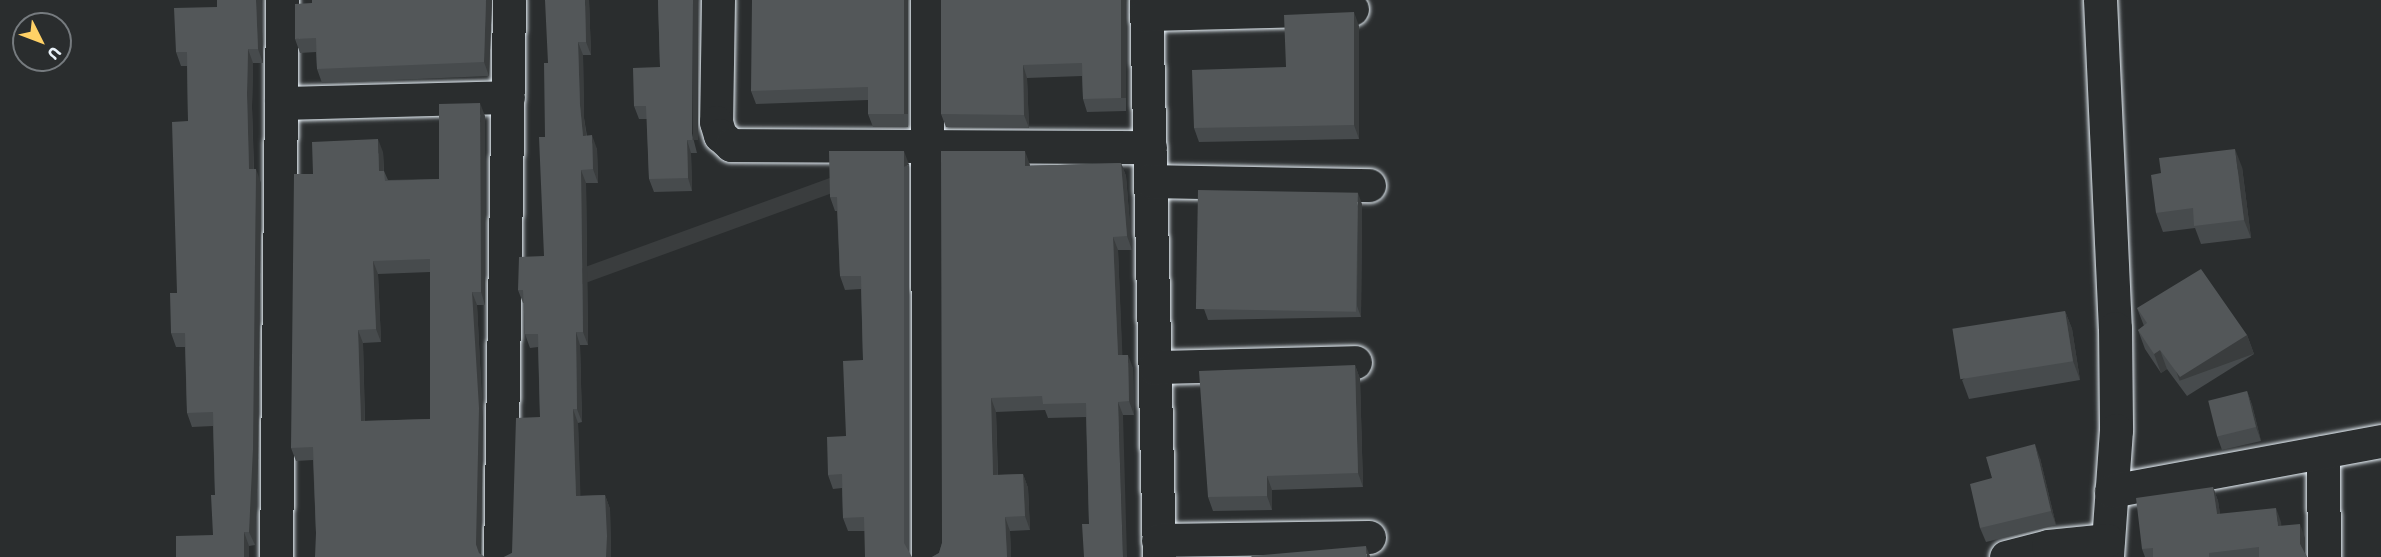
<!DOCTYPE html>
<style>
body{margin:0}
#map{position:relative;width:2381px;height:557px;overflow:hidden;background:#2a2d2e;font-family:"Shantell Sans",sans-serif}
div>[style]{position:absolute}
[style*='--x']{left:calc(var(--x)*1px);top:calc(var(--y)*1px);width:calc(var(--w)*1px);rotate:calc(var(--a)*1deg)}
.roads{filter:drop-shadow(0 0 2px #e8f1f8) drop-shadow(0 0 2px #e8f1f8)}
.minor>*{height:33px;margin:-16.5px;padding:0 16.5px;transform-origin:16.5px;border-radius:16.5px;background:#2a2d2e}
.wall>*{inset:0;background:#474b4d}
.shaded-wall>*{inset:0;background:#3a3d3e;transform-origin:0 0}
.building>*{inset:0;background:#535759;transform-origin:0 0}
span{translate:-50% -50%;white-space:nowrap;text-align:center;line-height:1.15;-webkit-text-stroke:4.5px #2a2d2e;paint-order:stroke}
.north{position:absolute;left:12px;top:12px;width:60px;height:60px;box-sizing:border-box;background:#2a2d2e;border:2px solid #767b7f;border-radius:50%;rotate:132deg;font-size:16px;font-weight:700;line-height:24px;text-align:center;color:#e8f1f8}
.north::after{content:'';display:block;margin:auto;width:21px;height:27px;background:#ffd166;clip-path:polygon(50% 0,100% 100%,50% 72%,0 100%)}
</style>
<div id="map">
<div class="roads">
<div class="minor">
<div style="--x:718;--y:0;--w:122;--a:90.9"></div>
<div style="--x:716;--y:122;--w:14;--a:73"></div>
<div style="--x:720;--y:135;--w:15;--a:42"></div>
<div style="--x:731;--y:145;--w:419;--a:0.3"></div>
<div style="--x:927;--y:0;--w:557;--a:89.9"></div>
<div style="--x:1146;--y:0;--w:557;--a:88.66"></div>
<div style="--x:2100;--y:0;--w:328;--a:87.4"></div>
<div style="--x:2115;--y:328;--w:102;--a:89.4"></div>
<div style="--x:2116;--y:430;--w:127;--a:94.1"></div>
<div style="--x:1146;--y:14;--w:206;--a:-1.4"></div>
<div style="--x:281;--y:103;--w:227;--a:-1.5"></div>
<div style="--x:1151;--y:181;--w:218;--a:1.1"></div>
<div style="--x:1155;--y:367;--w:200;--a:-1.4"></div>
<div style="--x:2323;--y:452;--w:105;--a:89.5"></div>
<div style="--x:2111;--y:491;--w:275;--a:-10.5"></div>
<div style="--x:1158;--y:540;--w:211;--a:-0.8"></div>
<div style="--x:276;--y:557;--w:557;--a:-89.38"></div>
<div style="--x:500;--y:557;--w:557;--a:-89.07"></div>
<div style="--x:2006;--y:557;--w:43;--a:-14.7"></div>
<div style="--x:2048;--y:546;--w:60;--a:-5.7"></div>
</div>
</div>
<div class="wall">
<div style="clip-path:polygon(217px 0,261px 0,263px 63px,253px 63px,252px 107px,254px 169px,261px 183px,258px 462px,255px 545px,249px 546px,249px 557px,176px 557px,213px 535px,215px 495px,213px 426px,192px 427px,187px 413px,185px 347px,176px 347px,171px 333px,177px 293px,188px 121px,187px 66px,181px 66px,176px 52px,217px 7px)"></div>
<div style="clip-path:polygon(492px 0,489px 76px,322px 83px,317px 69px,316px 52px,300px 53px,295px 39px)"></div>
<div style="clip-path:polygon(589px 0,591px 55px,583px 55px,584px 118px,587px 136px,597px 149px,598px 183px,586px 183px,588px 345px,580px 345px,582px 422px,578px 423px,580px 496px,605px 495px,610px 509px,611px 557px,504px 557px,512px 553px,540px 417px,538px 347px,530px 348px,525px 334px,524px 303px,523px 303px,518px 290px,544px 256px,545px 137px,548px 63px)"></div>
<div style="clip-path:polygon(658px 0,697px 153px,691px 153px,692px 191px,654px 192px,649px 179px,647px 119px,639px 119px,634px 106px,660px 67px)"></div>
<div style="clip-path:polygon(908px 0,908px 127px,873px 127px,868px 114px,868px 100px,756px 104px,751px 91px)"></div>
<div style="clip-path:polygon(941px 0,1126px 0,1126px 111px,1087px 112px,1083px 99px,1082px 76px,1027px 78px,1029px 128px,946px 127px,941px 114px)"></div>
<div style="clip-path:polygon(1359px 26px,1359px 139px,1199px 142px,1194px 128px,1286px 67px)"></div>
<div style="clip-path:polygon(evenodd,485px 116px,485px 305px,477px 305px,483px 421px,316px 533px,313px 460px,296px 461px,291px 448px,313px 174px,383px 152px,384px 171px,388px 180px,439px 179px,485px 116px,430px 272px,430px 419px,365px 421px,363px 343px,381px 342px,378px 274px,430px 272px)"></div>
<div style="clip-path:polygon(1121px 163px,1126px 176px,1132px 250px,1118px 250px,1122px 355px,1133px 368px,1134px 415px,1123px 415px,1089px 524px,1086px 417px,1048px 418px,1045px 410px,996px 412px,998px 475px,1023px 474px,1028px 488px,1030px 530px,1010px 531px,1011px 557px,932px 557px,939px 553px,942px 543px,1030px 166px)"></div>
<div style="clip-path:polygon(909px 165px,909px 552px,865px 531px,848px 531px,843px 518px,842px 488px,833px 489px,828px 475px,846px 436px,863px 360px,861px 289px,845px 290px,840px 276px,837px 211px,835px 211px,830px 197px)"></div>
<div style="clip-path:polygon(2242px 167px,2251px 238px,2201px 244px,2195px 228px,2163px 232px,2156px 213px)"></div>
<div style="clip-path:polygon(1362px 204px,1361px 317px,1208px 320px,1204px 309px)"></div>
<div style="clip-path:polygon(2137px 308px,2247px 335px,2254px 354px,2187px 396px,2167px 369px,2161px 373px,2145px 349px,2138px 330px,2144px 326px)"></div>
<div style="clip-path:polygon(2065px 311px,2072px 329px,2080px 380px,1969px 399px,1962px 380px)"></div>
<div style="clip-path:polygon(1355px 365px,1360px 379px,1363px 487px,1272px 490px,1272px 510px,1213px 511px,1208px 497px)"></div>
<div style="clip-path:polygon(2247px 391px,2252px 405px,2261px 441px,2222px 450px,2217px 436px)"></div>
<div style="clip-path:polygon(2040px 458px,2056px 525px,1986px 542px,1980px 528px,1992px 478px)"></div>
<div style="clip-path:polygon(2213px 487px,2218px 501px,2220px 514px,2281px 522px,2281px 526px,2305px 538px,2305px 553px,2307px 557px,2145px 557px,2142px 549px)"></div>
</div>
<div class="shaded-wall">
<div style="clip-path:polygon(256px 0,261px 0,263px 63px,258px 49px)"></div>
<div style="clip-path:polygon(486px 0,492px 0,489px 76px,484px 62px)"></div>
<div style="clip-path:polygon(585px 0,589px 0,591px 55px,586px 42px)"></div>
<div style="left:693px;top:0;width:5px;height:140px"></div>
<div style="left:904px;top:0;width:4px;height:114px"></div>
<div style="left:1121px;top:0;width:5px;height:98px"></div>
<div style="clip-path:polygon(1354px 12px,1359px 26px,1359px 139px,1354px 125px)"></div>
<div style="clip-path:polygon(578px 42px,583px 55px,584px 118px,588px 149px,583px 136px,580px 105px)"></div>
<div style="clip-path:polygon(248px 49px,253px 63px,252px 107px,254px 183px,249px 169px,247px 94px)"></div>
<div style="clip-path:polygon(1023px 65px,1027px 78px,1029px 128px,1024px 115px)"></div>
<div style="clip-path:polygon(480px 103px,485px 116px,485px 305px,481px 292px)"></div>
<div style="clip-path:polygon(592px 135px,597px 149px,598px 183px,593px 169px)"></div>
<div style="clip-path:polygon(378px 139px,383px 152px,384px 184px,379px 171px)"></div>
<div style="clip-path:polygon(687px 140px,691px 153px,692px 191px,688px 178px)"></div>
<div style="clip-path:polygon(2235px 149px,2242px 167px,2251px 238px,2244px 220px)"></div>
<div style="left:904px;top:151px;width:15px;height:392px;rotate:70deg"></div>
<div style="clip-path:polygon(1025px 151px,1030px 165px,1030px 180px,1025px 166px)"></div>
<div style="clip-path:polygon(1121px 163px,1126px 176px,1132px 250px,1127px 236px)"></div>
<div style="clip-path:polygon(256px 169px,261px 183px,258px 462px,255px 545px,249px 532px)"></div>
<div style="clip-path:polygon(581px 170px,586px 183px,588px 345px,583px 332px)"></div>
<div style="clip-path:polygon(1358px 193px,1362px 204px,1361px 317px,1357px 306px)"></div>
<div style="clip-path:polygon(1113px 237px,1118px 250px,1123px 369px,1118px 355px)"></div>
<div style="clip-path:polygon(373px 261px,378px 274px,381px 342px,376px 329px)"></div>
<div style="clip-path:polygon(472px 292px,477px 305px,483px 421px,481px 557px,480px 557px,476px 544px)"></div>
<div style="clip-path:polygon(2065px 311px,2072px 329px,2080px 380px,2073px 361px)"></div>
<div style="clip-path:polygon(358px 330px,363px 343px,365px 434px,361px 421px)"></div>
<div style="clip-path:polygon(576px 332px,580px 345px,582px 422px,577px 409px)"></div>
<div style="left:2247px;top:335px;width:20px;height:79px;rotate:70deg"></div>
<div style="clip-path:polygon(2160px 350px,2167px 369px,2161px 373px,2154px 354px)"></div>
<div style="clip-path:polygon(1128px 355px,1133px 368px,1134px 415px,1129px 401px)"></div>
<div style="clip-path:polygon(1355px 365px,1360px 379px,1363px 487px,1358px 473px)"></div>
<div style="clip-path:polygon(2247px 391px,2252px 405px,2261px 441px,2256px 427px)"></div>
<div style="clip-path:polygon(991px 398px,996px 412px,998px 489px,993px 475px)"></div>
<div style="clip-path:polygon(1118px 402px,1123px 415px,1127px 557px,1123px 557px)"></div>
<div style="clip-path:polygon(573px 409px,578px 423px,581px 510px,576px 496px)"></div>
<div style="clip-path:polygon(2035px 444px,2040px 458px,2056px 525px,2051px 511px)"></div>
<div style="clip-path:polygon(1023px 474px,1028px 488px,1030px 530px,1025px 516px)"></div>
<div style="clip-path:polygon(1267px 476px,1272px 490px,1272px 510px,1267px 496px)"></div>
<div style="clip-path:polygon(2213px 487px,2218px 501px,2222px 528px,2217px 514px)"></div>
<div style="clip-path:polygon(605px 495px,610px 509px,611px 557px,606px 557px)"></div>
<div style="clip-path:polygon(2276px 508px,2281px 522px,2283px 540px,2278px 526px)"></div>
<div style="clip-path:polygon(1005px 517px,1010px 531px,1011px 557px,1007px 557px)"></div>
<div style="clip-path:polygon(2300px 524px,2305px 538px,2305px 557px,2300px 544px)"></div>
<div style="clip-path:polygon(244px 532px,249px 546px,249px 557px,244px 557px)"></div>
<div style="clip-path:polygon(1366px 546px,1370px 556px,1370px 557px,1367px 557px)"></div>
</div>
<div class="building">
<div style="clip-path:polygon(217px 0,256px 0,258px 49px,248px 49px,247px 94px,249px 169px,256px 169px,253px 449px,249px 532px,244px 532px,244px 557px,176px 557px,176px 536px,213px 535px,211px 495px,215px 495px,213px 412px,187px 413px,185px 333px,171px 333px,170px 293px,177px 293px,172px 122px,188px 121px,187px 52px,176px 52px,174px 8px,217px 7px)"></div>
<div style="clip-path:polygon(312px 0,486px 0,484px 62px,317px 69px,316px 38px,295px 39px,295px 4px,312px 3px)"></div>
<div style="clip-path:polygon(545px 0,585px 0,586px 42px,578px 42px,580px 105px,583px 136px,592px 135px,593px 169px,581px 170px,583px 332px,576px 332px,577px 409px,573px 409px,576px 496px,605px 495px,607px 536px,606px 557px,504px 557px,512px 553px,516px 418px,540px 417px,538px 334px,525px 334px,523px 290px,518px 290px,519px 257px,544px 256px,539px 137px,545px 137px,544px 63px,548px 63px)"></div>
<div style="clip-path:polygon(658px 0,693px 0,692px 140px,687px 140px,688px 178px,649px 179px,646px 106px,634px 106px,633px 68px,660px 67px)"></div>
<div style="clip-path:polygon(752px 0,904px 0,904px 114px,868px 114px,868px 87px,751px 91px)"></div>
<div style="clip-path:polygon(941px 0,1121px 0,1121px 98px,1083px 99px,1082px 63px,1023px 65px,1024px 115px,941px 114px)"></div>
<div style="clip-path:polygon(1354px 12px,1354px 125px,1194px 128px,1192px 70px,1286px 67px,1284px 15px)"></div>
<div style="clip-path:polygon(evenodd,480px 103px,481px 292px,472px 292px,479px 408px,476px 544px,479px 553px,485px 557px,315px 557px,316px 533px,313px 447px,291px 448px,294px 174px,313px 174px,312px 142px,378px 139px,379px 171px,384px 171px,385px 181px,439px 179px,439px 104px,480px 103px,430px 259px,430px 419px,361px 421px,358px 330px,376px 329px,373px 261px,430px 259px)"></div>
<div style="clip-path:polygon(2235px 149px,2244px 220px,2194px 226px,2193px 208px,2156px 213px,2151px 175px,2161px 173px,2159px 158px)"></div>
<div style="clip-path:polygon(829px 151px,904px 151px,904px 543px,912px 557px,865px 557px,864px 517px,843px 518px,842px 474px,828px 475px,827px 437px,846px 436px,843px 361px,863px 360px,861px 276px,840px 276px,837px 197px,830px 197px)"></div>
<div style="clip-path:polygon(941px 151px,1025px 151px,1025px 166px,1121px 163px,1127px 236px,1113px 237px,1118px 355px,1128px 355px,1129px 401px,1118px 402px,1123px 557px,1084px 557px,1082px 524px,1089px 524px,1086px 403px,1043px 404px,1042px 396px,991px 398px,993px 475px,1023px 474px,1025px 516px,1005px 517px,1007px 557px,932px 557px,939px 553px,942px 543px)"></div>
<div style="left:1198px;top:190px;width:160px;height:119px;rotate:1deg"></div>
<div style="clip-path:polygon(2201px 269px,2247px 335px,2180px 377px,2160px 350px,2154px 354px,2138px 330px,2147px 323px,2137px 308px)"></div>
<div style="left:2065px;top:311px;width:51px;height:114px;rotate:81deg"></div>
<div style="clip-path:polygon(1355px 365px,1358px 473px,1267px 476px,1267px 496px,1208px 497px,1199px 371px)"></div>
<div style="left:2247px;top:391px;width:37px;height:40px;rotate:76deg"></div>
<div style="clip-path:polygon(2035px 444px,2051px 511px,1980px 528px,1970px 484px,1992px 478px,1986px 457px)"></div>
<div style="clip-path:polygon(2213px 487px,2217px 514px,2276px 508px,2278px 526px,2300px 524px,2300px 544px,2307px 557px,2259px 557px,2259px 547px,2209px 553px,2209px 557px,2153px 557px,2153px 548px,2142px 549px,2136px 498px)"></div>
<div style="left:1366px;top:546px;width:11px;height:115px;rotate:85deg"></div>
</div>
<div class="north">U</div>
</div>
